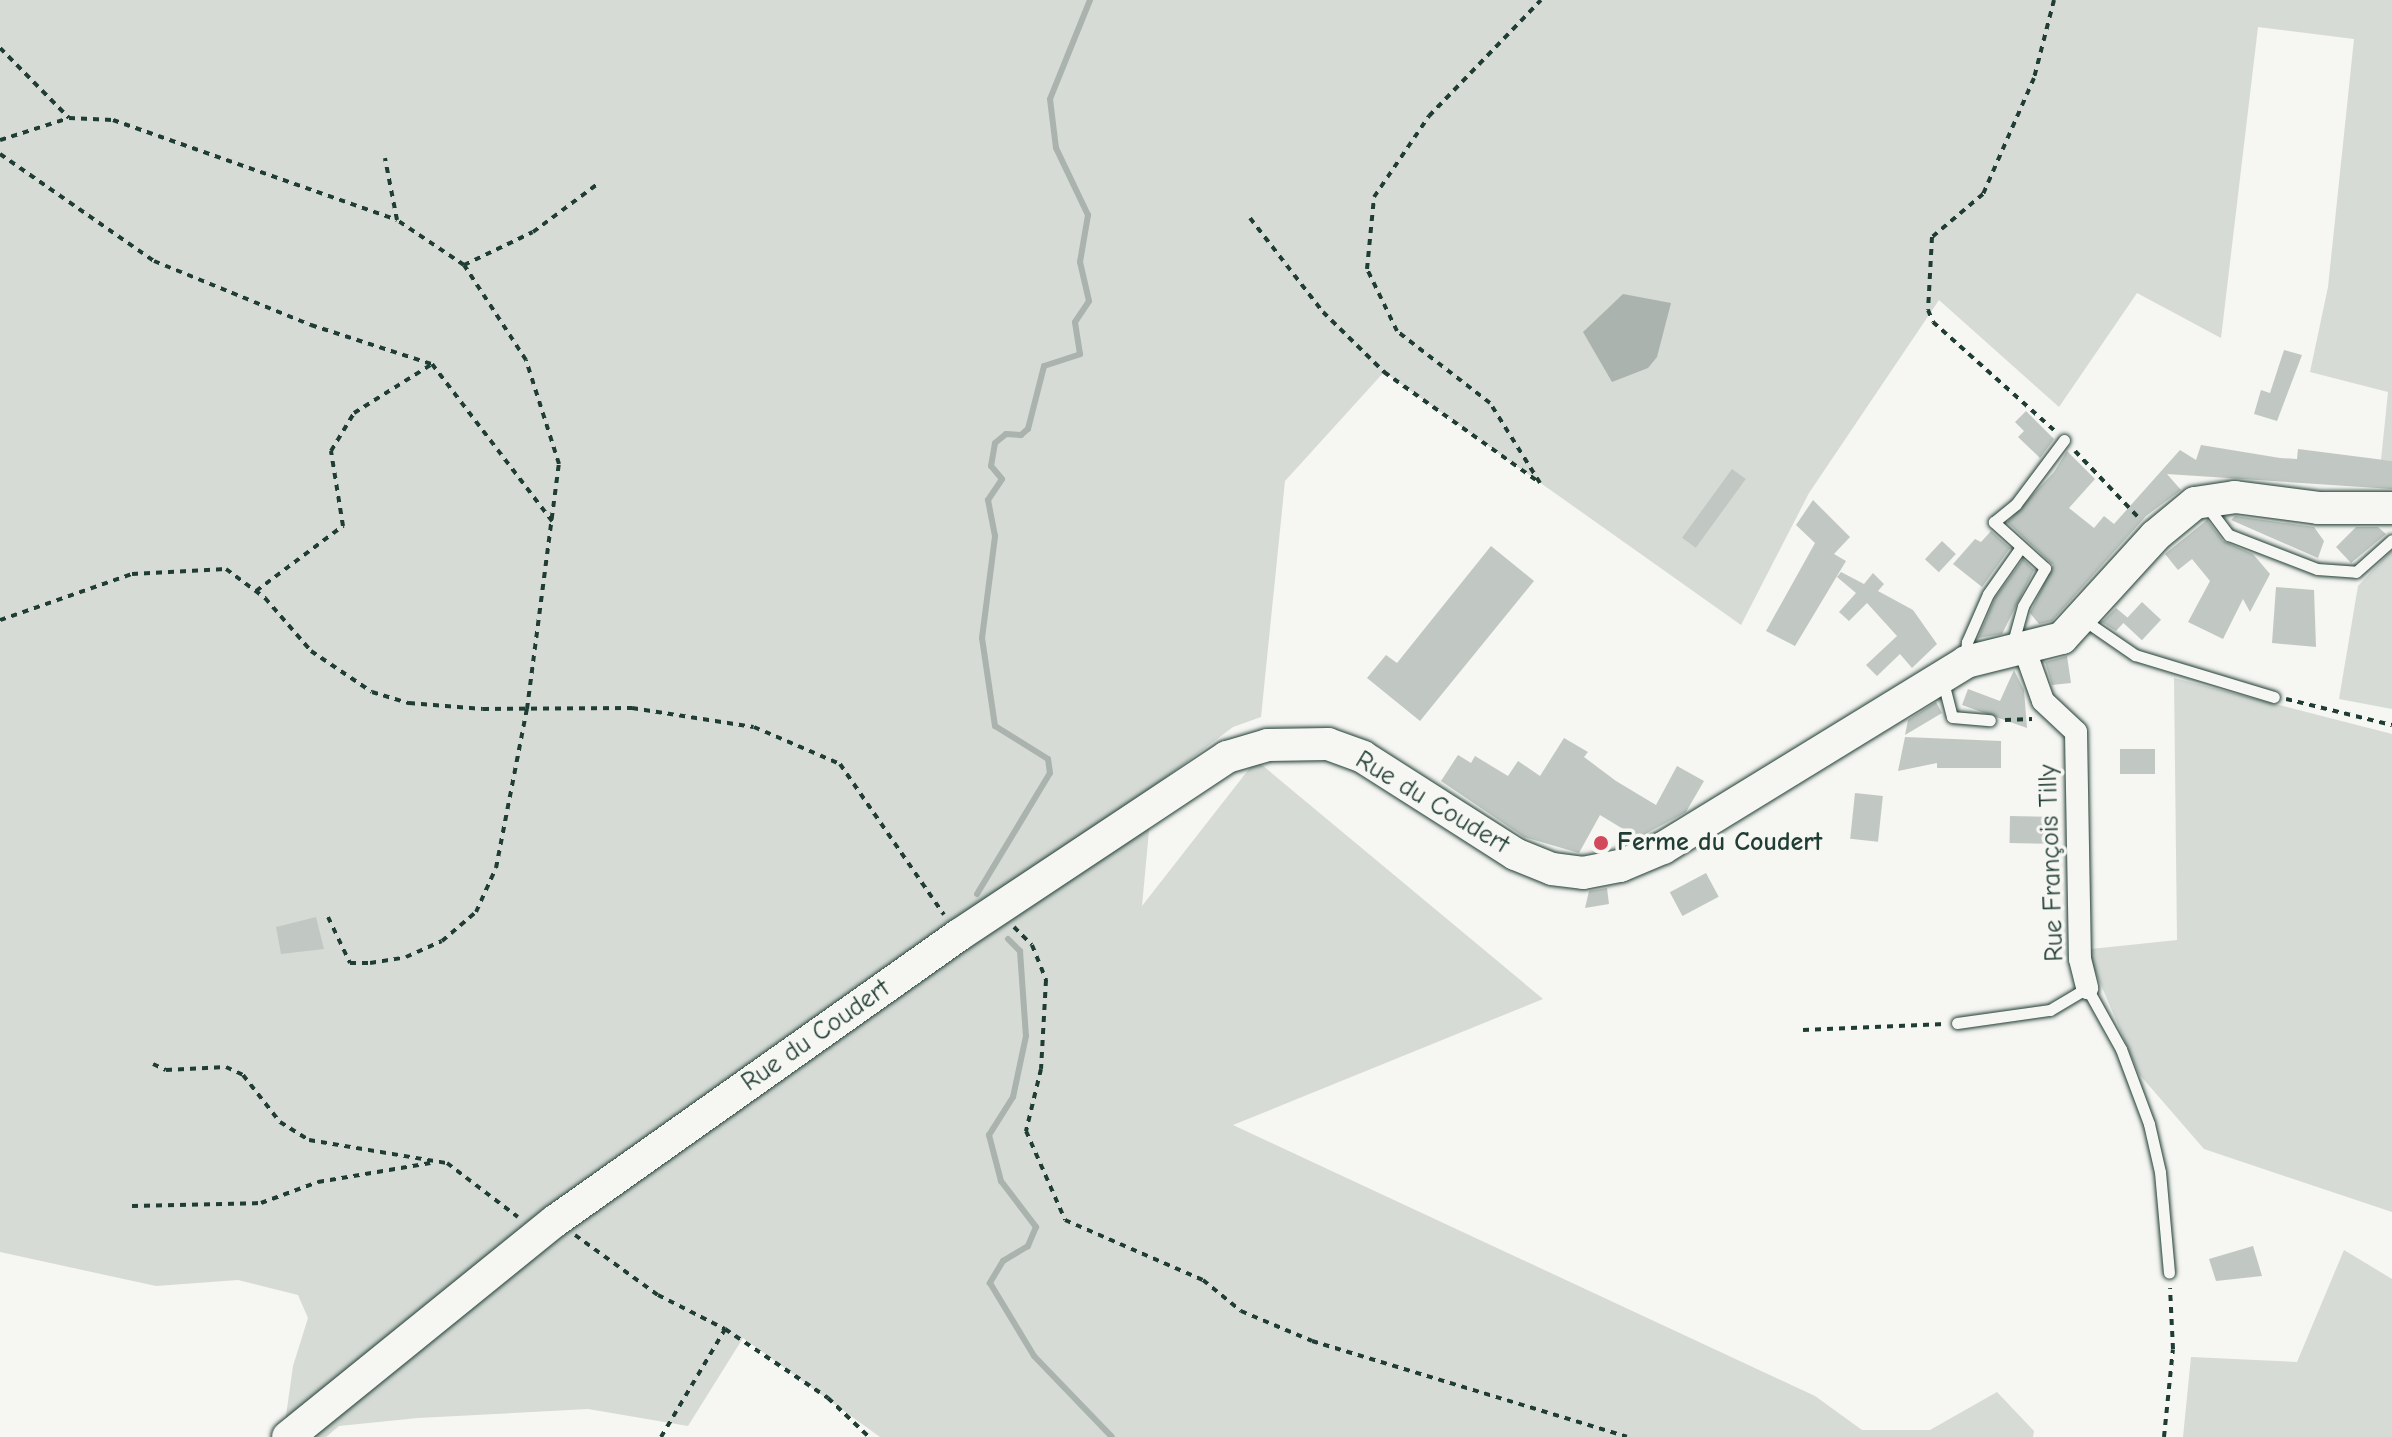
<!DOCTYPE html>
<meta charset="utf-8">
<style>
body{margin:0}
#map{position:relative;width:2392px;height:1437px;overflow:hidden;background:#f6f6f2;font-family:"Comic Neue",sans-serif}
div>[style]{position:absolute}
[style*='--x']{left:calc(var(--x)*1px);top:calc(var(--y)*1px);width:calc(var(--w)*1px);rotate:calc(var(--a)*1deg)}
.green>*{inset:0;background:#d6dbd6}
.water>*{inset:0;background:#aab3ae}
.stream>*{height:6px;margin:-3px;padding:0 3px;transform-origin:3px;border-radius:3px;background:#aab3ae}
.building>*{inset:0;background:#c1c8c3;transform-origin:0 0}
.path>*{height:4px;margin-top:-2px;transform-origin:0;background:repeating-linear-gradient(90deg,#1f3d34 0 6px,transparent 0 12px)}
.roads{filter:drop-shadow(0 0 2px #1f3d34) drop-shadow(0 0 2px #1f3d34)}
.lane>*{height:11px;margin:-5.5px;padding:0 5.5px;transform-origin:5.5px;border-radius:5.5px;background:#f6f6f2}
.street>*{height:22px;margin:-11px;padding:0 11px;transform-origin:11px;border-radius:11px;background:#f6f6f2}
.secondary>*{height:32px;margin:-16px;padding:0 16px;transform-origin:16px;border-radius:16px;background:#f6f6f2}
.dots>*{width:22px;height:22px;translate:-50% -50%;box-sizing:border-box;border:4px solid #f6f6f2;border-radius:50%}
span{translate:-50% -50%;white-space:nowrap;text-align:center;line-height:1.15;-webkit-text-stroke:7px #f6f6f2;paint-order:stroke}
.street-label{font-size:26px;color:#1f3d34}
.poi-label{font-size:26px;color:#1f3d34;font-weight:700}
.left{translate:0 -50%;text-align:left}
</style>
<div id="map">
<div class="green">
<div style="clip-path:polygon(0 0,2392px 0,2392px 461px,2381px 460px,2388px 392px,2310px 372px,2328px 287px,2354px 39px,2258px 27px,2221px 338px,2137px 293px,2059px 407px,1939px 300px,1809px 493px,1741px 625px,1384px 372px,1285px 481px,1261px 717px,1233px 727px,1153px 787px,1142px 906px,1256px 760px,1543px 999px,1233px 1125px,1815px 1396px,1862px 1430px,1930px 1430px,1997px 1392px,2034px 1431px,2033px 1437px,880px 1437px,743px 1338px,688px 1426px,588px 1409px,418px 1418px,339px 1426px,326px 1437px,283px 1437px,293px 1366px,308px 1318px,298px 1295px,238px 1280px,156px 1286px,0 1252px)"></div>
<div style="clip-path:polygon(2392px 550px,2392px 709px,2339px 699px,2358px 586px)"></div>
<div style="clip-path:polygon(2174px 678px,2392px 734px,2392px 1212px,2204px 1149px,2139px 1074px,2090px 959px,2091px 949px,2177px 940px)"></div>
<div style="clip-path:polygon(2344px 1250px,2392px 1279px,2392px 1437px,2183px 1437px,2191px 1357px,2297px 1362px)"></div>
</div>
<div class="water">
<div style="clip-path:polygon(1623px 294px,1671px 303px,1657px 357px,1648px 368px,1612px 382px,1583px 332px)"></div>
</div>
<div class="stream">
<div style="--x:977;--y:894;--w:141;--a:-58.9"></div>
<div style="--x:1050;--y:773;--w:14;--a:-98"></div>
<div style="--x:1048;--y:759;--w:62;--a:-148.1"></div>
<div style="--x:995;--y:726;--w:89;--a:-98.4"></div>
<div style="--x:982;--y:638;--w:103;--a:-82.7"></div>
<div style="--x:995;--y:536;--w:37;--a:-101"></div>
<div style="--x:988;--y:500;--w:25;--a:-56"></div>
<div style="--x:1002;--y:479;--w:17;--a:-130"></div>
<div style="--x:991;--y:466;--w:23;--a:-80"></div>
<div style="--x:995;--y:443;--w:14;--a:-39"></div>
<div style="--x:1006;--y:434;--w:15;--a:4"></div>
<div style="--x:1021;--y:435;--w:9;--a:-41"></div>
<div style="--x:1028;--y:429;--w:65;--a:-75.7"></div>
<div style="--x:1044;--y:366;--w:38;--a:-18"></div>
<div style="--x:1080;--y:354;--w:32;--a:-99"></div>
<div style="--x:1075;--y:322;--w:25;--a:-56"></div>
<div style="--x:1089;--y:301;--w:40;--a:-103"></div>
<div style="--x:1080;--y:262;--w:48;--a:-80.3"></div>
<div style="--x:1088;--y:215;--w:74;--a:-115.5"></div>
<div style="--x:1056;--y:148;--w:49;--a:-97"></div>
<div style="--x:1050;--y:99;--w:107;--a:-68"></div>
<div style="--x:1008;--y:939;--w:17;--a:45"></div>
<div style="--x:1020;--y:951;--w:85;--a:86"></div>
<div style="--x:1026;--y:1036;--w:62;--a:102"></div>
<div style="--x:1013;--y:1097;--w:45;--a:122.3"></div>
<div style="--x:989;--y:1135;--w:48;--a:75.4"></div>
<div style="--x:1001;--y:1181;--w:58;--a:52.7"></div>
<div style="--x:1036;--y:1227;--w:21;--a:113"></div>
<div style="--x:1028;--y:1246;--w:29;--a:149"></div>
<div style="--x:1003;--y:1261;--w:26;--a:121"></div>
<div style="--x:990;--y:1283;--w:85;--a:58.9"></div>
<div style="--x:1034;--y:1356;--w:112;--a:46.1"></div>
</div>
<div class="building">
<div style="clip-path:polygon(2284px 350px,2302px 355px,2277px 421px,2254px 414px,2261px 390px,2270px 393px)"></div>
<div style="clip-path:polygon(2026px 411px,2054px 439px,2040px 458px,2018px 437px,2024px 431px,2015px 422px)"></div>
<div style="clip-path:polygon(2201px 445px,2280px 458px,2297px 459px,2298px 449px,2392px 461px,2392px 489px,2167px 474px,2181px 490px,2146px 516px,2052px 621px,2039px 624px,2030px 613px,2053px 565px,2007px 522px,2054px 472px,2067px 451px,2095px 479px,2069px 508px,2094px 528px,2104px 516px,2114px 524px,2180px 450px,2196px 460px)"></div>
<div style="left:1732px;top:469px;width:17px;height:85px;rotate:36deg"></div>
<div style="clip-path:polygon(1813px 500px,1850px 537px,1834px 554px,1846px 561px,1795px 646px,1766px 631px,1815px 543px,1796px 525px)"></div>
<div style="clip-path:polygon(2235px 516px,2314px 527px,2324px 541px,2318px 558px,2231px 520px)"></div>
<div style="clip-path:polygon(2207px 520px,2223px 541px,2253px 554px,2270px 574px,2250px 612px,2243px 599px,2223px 639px,2188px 622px,2210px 581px,2192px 559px,2178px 570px,2165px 554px)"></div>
<div style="clip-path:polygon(2356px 527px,2378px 527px,2386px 534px,2351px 563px,2336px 547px)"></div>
<div style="clip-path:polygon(1991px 531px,2010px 548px,1982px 587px,1953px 564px,1975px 539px,1981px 542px)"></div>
<div style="left:1942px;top:541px;width:19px;height:25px;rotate:43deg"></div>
<div style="clip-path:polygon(1491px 546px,1534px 581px,1420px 721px,1367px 678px,1386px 655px,1397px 663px)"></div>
<div style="clip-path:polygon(2023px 559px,2034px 570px,2002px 634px,1978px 638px,1995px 598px)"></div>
<div style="clip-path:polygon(1841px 572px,1864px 584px,1873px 573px,1884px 584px,1878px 591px,1913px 610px,1937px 644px,1912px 668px,1900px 654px,1877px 676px,1866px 665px,1897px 636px,1867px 603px,1849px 621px,1839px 612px,1856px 593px,1837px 577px)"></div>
<div style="clip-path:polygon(2276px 587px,2314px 590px,2316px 647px,2272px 643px)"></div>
<div style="left:2142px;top:602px;width:26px;height:28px;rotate:43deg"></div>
<div style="clip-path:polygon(2116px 608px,2128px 618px,2116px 631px,2102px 622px)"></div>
<div style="clip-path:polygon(2067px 656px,2071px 683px,2052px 685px,2045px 662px)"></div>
<div style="clip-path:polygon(2014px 670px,2024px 690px,2027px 728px,1962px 705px,1968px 689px,2000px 701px)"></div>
<div style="clip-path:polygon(1936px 702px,1942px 713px,1905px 735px,1908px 720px)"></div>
<div style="clip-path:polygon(1905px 737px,2001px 741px,2001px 768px,1937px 768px,1937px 763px,1898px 771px)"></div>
<div style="clip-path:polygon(1564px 738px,1588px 752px,1584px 757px,1616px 781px,1656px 805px,1677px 766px,1704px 781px,1686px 812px,1638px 838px,1600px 815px,1579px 853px,1524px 837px,1441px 781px,1458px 755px,1471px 763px,1475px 756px,1508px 776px,1518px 761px,1540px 776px)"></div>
<div style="left:2120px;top:749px;width:35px;height:25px"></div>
<div style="left:1855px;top:793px;width:28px;height:46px;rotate:6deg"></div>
<div style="left:2010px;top:816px;width:43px;height:27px;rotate:1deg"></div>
<div style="left:1706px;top:873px;width:27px;height:41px;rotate:62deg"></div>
<div style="clip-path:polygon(1607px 888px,1609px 904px,1585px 908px,1589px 891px)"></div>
<div style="clip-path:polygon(316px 917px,324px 949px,281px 954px,276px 927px)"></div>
<div style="clip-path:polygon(2253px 1246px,2262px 1276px,2216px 1281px,2209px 1259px)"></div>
</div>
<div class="path">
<div style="--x:2054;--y:0;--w:81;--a:104.4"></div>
<div style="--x:2034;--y:78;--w:127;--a:113.7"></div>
<div style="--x:1983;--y:194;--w:67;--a:139.9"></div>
<div style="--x:1932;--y:237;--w:73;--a:93.1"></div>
<div style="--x:1928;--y:310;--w:13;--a:67"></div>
<div style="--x:1933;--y:322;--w:164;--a:41.8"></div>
<div style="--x:0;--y:48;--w:98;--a:45.4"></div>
<div style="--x:69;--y:118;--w:44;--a:2.6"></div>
<div style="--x:113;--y:120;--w:301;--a:19.4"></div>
<div style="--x:0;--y:140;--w:72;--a:-17.7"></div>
<div style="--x:0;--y:154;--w:188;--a:34.8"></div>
<div style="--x:154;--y:261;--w:170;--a:22.2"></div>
<div style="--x:311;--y:325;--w:127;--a:17.9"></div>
<div style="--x:432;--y:364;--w:198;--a:52.6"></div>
<div style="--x:1250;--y:218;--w:119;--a:52.2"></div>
<div style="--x:1323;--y:312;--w:86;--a:44.5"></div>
<div style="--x:1384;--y:372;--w:191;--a:35.4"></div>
<div style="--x:1540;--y:483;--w:94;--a:-122"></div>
<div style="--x:1490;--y:403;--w:118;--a:-142.3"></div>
<div style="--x:1397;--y:331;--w:69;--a:-115.8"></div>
<div style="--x:1367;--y:269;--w:72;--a:-84.4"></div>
<div style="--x:1374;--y:197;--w:98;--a:-55.8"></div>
<div style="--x:1429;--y:116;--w:161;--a:-46"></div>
<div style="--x:464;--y:265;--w:76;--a:-25.6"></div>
<div style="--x:533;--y:232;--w:79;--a:-36.7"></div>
<div style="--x:2075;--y:451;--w:91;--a:46.3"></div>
<div style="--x:256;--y:591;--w:109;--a:-36.8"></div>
<div style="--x:343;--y:526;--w:76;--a:-99.1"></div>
<div style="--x:331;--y:451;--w:44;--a:-58.8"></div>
<div style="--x:354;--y:413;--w:92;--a:-32.1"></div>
<div style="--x:0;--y:620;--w:140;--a:-19.2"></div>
<div style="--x:132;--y:574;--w:94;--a:-3"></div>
<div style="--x:226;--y:569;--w:49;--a:36.6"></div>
<div style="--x:265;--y:598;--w:70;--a:49"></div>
<div style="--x:311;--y:651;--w:73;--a:33.9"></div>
<div style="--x:372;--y:692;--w:39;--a:17"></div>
<div style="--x:409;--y:703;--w:74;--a:4.6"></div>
<div style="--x:483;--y:709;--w:149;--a:-0.4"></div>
<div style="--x:632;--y:708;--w:123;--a:8.9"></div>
<div style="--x:754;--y:727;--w:94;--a:23.3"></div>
<div style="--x:840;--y:764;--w:183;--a:55.4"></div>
<div style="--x:2286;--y:699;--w:109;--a:13.8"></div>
<div style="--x:2005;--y:720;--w:27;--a:-2"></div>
<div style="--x:328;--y:917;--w:51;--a:64.4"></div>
<div style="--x:350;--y:963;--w:20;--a:0"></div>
<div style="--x:370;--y:963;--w:36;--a:-9"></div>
<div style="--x:406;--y:957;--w:39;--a:-24"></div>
<div style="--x:442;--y:941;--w:45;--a:-40.5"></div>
<div style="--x:476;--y:912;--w:48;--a:-65.6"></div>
<div style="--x:496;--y:868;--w:162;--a:-79"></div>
<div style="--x:527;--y:709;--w:247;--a:-82.6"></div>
<div style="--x:559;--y:464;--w:109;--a:-107.6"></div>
<div style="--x:526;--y:360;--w:113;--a:-123.1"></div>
<div style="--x:464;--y:265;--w:81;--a:-146.1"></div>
<div style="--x:397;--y:220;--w:63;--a:-101"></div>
<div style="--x:1014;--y:927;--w:25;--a:45"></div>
<div style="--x:1032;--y:945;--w:38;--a:68"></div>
<div style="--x:1046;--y:980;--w:89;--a:93.2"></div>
<div style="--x:1041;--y:1069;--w:64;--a:103.6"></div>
<div style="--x:1026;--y:1131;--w:97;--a:66.3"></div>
<div style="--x:1065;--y:1220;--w:150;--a:23.5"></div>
<div style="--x:1203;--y:1280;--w:49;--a:39.2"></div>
<div style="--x:1241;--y:1311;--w:77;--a:22.9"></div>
<div style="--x:1312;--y:1341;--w:329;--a:16.9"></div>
<div style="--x:1803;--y:1030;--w:142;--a:-2.4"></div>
<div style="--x:153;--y:1064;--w:14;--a:25"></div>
<div style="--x:166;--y:1070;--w:60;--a:-2.9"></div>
<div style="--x:226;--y:1067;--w:19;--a:25"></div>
<div style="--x:243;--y:1075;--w:60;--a:51.8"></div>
<div style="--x:280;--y:1122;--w:34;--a:32"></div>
<div style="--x:309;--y:1140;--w:140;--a:9.5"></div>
<div style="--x:447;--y:1163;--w:89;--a:37.3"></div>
<div style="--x:132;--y:1206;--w:129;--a:-1.3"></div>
<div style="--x:261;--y:1203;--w:61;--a:-20.2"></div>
<div style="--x:318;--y:1182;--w:114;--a:-9.6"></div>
<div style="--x:575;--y:1235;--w:102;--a:35.9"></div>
<div style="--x:658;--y:1295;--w:75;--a:26.9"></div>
<div style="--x:725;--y:1329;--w:124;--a:33.8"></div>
<div style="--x:828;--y:1398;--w:57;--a:43.6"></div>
<div style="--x:661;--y:1437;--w:126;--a:-59.3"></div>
<div style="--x:2164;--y:1437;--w:88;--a:-84.2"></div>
<div style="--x:2173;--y:1349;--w:61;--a:-92.8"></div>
</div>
<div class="roads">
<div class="lane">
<div style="--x:2206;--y:505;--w:38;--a:53"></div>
<div style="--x:2229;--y:535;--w:94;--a:21.1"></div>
<div style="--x:2317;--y:569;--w:39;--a:4"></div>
<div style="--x:2356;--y:572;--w:48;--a:-41.6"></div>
<div style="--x:2084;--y:620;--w:62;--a:34.5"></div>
<div style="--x:2135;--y:655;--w:145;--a:16.8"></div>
<div style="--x:2012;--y:646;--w:41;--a:-74.6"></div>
<div style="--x:2023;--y:606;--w:44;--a:-59.9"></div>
<div style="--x:2045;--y:568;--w:69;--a:-138"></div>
<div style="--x:1994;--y:522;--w:28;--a:-39"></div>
<div style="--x:2016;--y:504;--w:80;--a:-53.1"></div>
<div style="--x:1966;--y:659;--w:17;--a:-87"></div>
<div style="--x:1967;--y:642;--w:52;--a:-66.4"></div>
<div style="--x:1988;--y:594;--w:57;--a:-54.9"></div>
<div style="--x:1942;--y:678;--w:40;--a:75.6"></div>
<div style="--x:1952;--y:717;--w:38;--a:5"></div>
<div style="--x:1957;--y:1023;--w:94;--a:-8"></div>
<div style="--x:2050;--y:1010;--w:43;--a:-30.7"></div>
<div style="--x:2087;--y:988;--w:70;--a:60.9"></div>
<div style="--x:2121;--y:1049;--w:80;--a:69.5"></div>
<div style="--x:2149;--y:1124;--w:49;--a:77.1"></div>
<div style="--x:2160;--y:1172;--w:101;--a:84.9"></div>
</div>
<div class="street">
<div style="--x:2023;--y:645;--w:59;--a:70.3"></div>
<div style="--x:2043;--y:701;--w:45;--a:43.2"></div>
<div style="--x:2076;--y:732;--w:227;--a:89"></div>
<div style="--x:2080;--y:959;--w:30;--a:76"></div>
</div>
<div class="secondary">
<div style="--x:288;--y:1437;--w:343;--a:-39"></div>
<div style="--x:555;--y:1221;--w:495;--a:-35.3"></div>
<div style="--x:959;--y:935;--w:322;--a:-33.6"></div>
<div style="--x:1227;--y:757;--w:43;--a:-16.3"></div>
<div style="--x:1268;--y:745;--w:60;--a:-1"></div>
<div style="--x:1328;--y:744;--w:37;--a:20"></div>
<div style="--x:1363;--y:757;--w:180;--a:32.5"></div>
<div style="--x:1515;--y:854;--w:40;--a:22"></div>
<div style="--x:1552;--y:869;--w:31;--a:7"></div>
<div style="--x:1583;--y:873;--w:38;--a:-11"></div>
<div style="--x:1620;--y:866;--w:47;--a:-22.7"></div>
<div style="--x:1663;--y:848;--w:356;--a:-31.5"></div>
<div style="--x:1966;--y:662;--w:99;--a:-14"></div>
<div style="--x:2062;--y:638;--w:138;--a:-47.6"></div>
<div style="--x:2155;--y:536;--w:52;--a:-39.5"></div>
<div style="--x:2195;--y:503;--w:40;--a:-8.5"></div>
<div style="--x:2235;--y:497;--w:84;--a:7.5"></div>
<div style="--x:2318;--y:508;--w:74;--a:0"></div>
</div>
</div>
<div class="dots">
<div style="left:1601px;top:843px;background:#d1495b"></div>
</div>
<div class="street-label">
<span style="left:1432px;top:803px;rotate:31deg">Rue du Coudert</span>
<span style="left:2052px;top:863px;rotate:-92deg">Rue François Tilly</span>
<span style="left:816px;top:1036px;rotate:-35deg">Rue du Coudert</span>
</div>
<div class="poi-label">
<span class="left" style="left:1617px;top:843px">Ferme du Coudert</span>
</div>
</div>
